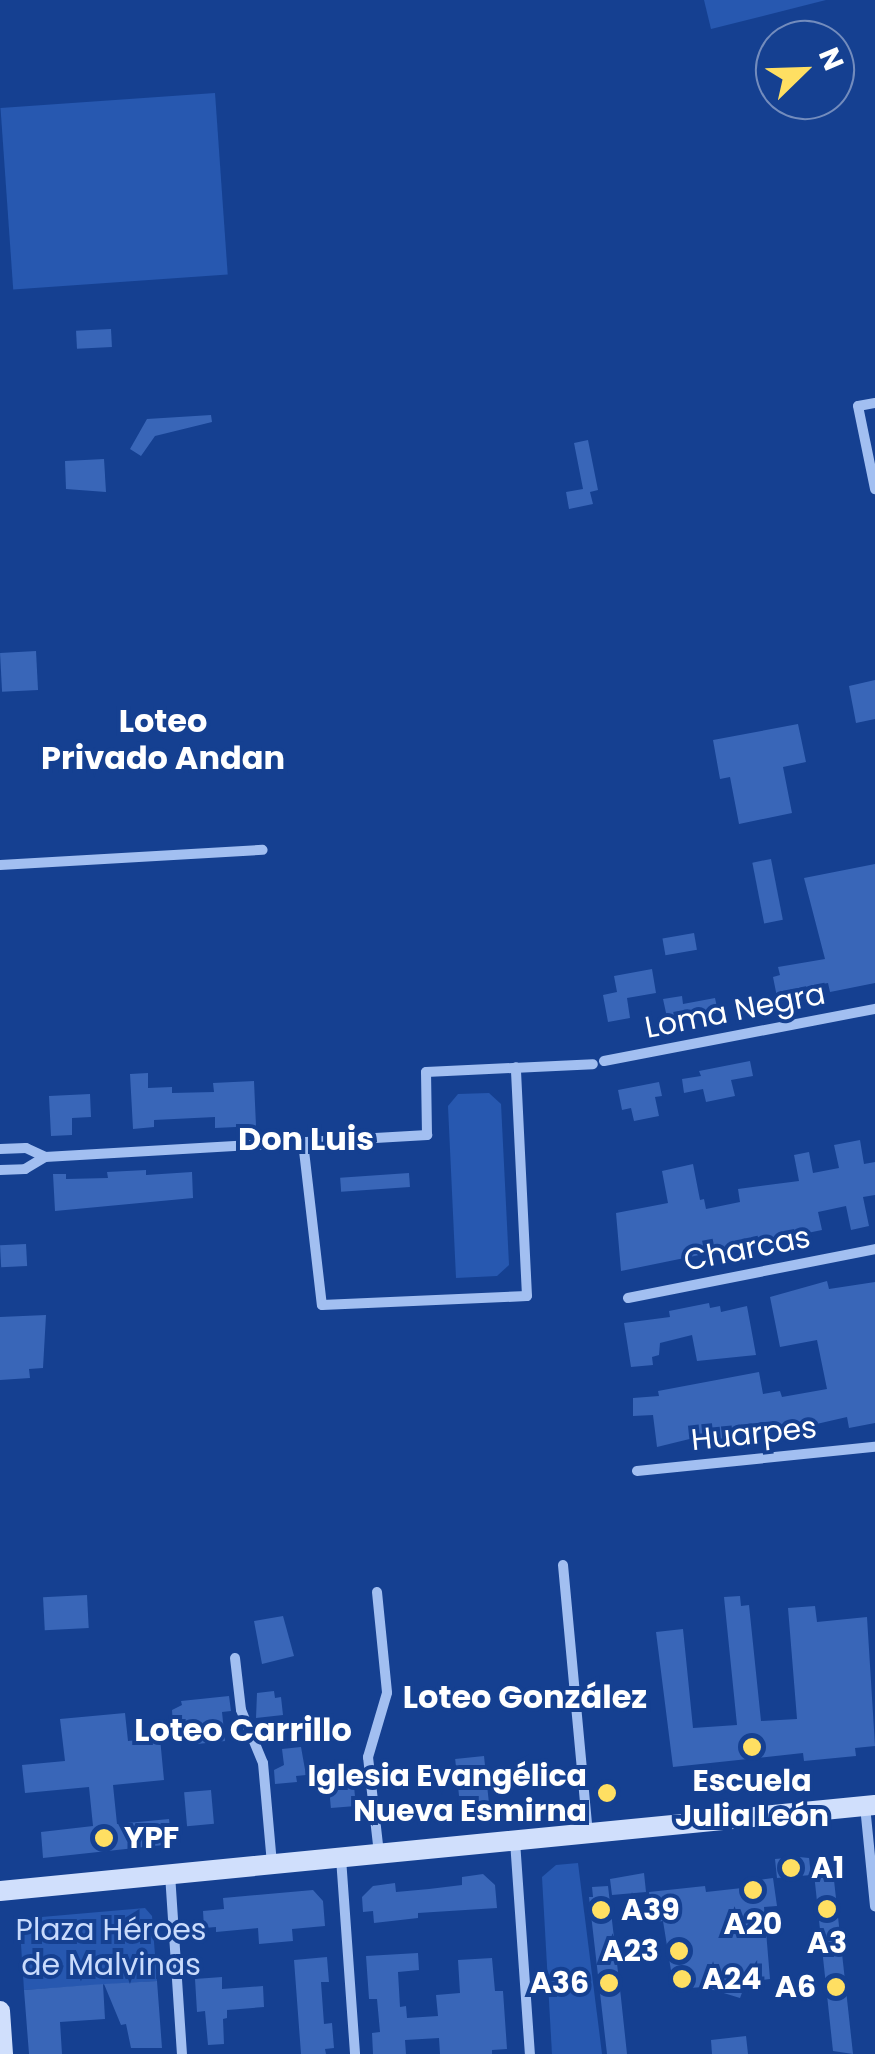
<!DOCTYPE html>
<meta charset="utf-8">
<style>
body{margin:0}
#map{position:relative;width:875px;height:2054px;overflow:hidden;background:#154091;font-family:Poppins,sans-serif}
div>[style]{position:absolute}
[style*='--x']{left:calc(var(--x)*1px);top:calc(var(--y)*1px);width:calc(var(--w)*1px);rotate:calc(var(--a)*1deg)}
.green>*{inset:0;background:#2758b0;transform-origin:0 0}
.building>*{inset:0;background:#3966b8;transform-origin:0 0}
.street>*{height:10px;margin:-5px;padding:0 5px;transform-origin:5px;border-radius:5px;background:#a2bff1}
.secondary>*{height:20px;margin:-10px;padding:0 10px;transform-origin:10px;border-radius:10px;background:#d0dffc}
.dots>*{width:28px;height:28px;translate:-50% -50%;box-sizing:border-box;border:5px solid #154091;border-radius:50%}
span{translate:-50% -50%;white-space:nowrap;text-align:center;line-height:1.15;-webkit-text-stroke:8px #154091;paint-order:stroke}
.street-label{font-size:30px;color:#fff}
.poi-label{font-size:30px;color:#fff;font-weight:700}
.right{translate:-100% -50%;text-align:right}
.left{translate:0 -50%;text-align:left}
.park-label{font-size:30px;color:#c9dbfc}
.neighbourhood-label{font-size:32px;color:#fff;font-weight:700}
.north{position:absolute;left:755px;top:20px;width:100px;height:100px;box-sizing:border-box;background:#154091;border:2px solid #738cbd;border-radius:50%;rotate:67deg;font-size:28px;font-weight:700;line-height:40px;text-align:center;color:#fff}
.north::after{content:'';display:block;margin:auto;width:35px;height:45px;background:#ffdf62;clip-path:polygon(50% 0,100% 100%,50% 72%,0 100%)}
</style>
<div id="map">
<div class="green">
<div style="clip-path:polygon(704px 0,826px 0,711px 29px)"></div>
<div style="left:215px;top:93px;width:182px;height:215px;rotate:86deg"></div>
<div style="clip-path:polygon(489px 1093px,501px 1104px,509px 1265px,497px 1276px,456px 1278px,448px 1106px,458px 1094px)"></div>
<div style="clip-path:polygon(578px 1863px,602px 2054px,552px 2054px,542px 1877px,556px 1865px)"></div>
<div style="clip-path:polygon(145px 1908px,152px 1916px,157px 1981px,24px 1990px,20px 1929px,30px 1918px)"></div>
</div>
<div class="building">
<div style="left:111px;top:329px;width:18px;height:35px;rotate:87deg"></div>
<div style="clip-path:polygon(211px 415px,212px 422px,155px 436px,141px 456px,130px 449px,147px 419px)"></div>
<div style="clip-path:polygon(588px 440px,598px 490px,590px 492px,593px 504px,569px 509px,566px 492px,583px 489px,574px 443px)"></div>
<div style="clip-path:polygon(104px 459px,106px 492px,66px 489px,65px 461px)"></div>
<div style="left:36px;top:651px;width:39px;height:36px;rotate:87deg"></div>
<div style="clip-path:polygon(875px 680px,875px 719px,856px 723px,849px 686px)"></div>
<div style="clip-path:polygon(798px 724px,806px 762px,783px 767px,792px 813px,739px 824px,730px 777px,720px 779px,713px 740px)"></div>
<div style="left:771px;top:859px;width:62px;height:19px;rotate:79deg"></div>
<div style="clip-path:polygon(875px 864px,875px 983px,830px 992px,828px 983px,793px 989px,795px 999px,778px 1002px,773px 977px,780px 975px,778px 967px,825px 959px,804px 878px)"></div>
<div style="left:694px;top:933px;width:17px;height:32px;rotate:80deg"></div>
<div style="clip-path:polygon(652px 969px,656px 993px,627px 998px,630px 1018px,608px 1022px,603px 995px,617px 992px,614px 976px)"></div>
<div style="clip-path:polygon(682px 996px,683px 1004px,715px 998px,718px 1012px,668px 1022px,663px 999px)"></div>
<div style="clip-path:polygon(750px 1061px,753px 1076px,731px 1080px,735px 1096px,706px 1102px,703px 1089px,684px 1093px,682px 1079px,701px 1076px,699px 1071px)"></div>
<div style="clip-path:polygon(148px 1073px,148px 1088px,172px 1087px,172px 1093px,214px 1092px,213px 1083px,254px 1081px,256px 1126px,215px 1128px,215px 1117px,154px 1120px,154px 1127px,133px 1129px,130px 1074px)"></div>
<div style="clip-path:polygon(659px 1082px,662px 1096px,655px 1097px,659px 1116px,634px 1121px,631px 1108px,622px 1110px,618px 1090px)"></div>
<div style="clip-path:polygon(90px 1094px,91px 1117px,72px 1118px,72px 1135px,51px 1136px,49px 1096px)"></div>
<div style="clip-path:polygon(860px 1140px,864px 1164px,875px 1162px,875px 1195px,863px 1197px,869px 1226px,851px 1230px,846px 1206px,818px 1212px,822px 1230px,621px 1271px,616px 1213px,668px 1203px,662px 1171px,693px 1164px,700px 1200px,704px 1199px,706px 1209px,740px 1202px,738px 1189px,799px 1181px,794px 1155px,809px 1152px,813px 1173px,839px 1168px,834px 1145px)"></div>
<div style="clip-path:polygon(146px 1170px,146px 1175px,192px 1172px,193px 1198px,55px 1211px,53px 1174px,66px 1174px,66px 1179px,108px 1178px,107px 1172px)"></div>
<div style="left:409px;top:1173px;width:14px;height:69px;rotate:86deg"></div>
<div style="left:26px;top:1244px;width:22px;height:26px;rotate:87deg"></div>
<div style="clip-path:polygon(827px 1281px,829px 1289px,875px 1282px,875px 1423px,849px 1428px,847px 1417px,786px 1431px,785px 1426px,719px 1439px,718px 1432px,657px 1447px,653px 1415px,633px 1416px,633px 1398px,659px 1396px,658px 1391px,759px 1372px,763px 1394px,780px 1391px,782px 1397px,827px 1389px,817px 1340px,780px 1347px,770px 1297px)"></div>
<div style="clip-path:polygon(709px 1303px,710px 1308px,720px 1306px,721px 1312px,747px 1306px,756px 1355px,697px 1361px,692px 1335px,660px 1343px,659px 1355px,652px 1357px,653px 1365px,631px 1367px,624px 1323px,670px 1317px,669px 1311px)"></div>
<div style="clip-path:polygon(46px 1315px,43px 1368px,29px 1369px,30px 1378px,0 1380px,0 1317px)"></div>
<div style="left:87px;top:1595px;width:33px;height:44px;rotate:87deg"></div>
<div style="clip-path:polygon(740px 1596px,741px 1606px,749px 1605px,761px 1721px,797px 1719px,788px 1608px,815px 1606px,817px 1622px,867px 1617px,875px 1746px,855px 1748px,856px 1756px,804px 1761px,803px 1753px,673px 1767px,656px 1632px,683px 1629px,693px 1728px,737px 1725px,724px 1597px)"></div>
<div style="clip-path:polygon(283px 1616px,294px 1656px,262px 1664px,254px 1621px)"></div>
<div style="clip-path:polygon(274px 1691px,275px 1698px,281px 1697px,283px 1715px,256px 1718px,257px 1693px)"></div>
<div style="clip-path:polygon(229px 1696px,231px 1711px,222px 1712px,225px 1741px,197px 1744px,195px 1723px,173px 1725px,172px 1710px,182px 1705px,181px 1701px)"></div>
<div style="clip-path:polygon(125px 1713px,128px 1741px,160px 1738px,164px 1780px,113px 1785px,117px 1824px,169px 1819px,172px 1844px,43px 1858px,41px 1832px,93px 1826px,89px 1787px,25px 1793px,22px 1765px,65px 1761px,60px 1719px)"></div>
<div style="clip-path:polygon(301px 1747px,306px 1775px,296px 1776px,297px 1782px,275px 1784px,274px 1770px,284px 1765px,282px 1749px)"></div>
<div style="left:484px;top:1756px;width:48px;height:29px;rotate:84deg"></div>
<div style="left:353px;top:1774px;width:32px;height:25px;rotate:85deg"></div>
<div style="left:211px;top:1790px;width:34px;height:27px;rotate:85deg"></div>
<div style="clip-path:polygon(799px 1857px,809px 1858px,811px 1875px,777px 1878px,775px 1859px)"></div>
<div style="clip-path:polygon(829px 1862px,833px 1871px,853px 2054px,833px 2051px,813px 1864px)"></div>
<div style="clip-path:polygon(644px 1873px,646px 1892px,612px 1895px,610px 1879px)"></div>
<div style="clip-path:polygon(483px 1874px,495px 1885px,497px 1908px,418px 1913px,418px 1918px,374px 1923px,373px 1911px,363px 1912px,362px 1897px,373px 1886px,395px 1883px,396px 1892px,429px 1889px,462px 1885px,462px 1877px)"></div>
<div style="clip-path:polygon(773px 1878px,777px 1906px,764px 1907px,770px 1979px,746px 1982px,740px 1998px,704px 1987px,674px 1989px,663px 1921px,653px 1922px,649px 1892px,705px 1886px,706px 1892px,742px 1888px,742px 1882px)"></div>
<div style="clip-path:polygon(608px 1886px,621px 1998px,627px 2054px,607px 2054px,589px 1897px,593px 1897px,592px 1887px)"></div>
<div style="clip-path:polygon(313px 1890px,323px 1901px,325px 1926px,292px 1929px,293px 1941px,259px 1944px,258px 1928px,216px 1932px,216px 1927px,204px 1928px,203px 1911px,224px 1909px,223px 1898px)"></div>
<div style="clip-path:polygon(418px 1953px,419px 1970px,398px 1972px,400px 2007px,406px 2006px,407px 2018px,438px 2016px,436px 1995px,460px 1993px,458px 1960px,492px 1958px,495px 1991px,503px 1991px,507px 2049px,492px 2050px,492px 2054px,440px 2054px,439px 2038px,405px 2040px,406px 2054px,373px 2054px,372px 2033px,380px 2032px,377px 1999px,369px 1999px,366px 1956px)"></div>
<div style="clip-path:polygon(327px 1957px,329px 1982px,321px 1982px,324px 2024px,332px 2023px,334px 2048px,325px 2049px,326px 2054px,301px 2054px,294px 1960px)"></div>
<div style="clip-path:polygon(222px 1977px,222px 1989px,263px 1986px,264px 2007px,227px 2010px,227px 2018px,223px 2019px,224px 2044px,208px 2045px,205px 2011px,197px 2012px,195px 1979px)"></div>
<div style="clip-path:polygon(157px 1981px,162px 2048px,131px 2048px,126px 2024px,121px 2025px,104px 1984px)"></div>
<div style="clip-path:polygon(103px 1984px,105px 2019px,60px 2022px,62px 2054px,29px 2054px,24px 1990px)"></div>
<div style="clip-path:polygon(746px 2036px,748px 2054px,712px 2054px,711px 2040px)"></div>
</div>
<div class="street">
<div style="--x:875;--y:403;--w:17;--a:170"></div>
<div style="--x:858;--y:406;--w:85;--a:78.4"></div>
<div style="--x:0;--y:865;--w:263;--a:-3.3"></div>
<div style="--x:604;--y:1061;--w:276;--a:-10.9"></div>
<div style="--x:303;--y:1142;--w:164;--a:83.4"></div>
<div style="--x:322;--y:1305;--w:205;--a:-2.5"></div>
<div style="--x:527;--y:1296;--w:229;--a:-92.8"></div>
<div style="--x:0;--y:1149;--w:26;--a:-2"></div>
<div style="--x:26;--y:1148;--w:21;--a:25"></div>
<div style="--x:0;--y:1170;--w:25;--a:-2"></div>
<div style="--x:25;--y:1169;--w:23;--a:-31"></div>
<div style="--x:45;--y:1157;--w:383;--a:-3.3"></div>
<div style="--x:427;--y:1135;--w:63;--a:-90.9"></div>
<div style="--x:426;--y:1072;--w:167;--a:-2.7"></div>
<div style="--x:628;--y:1298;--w:252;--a:-11.2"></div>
<div style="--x:637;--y:1471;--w:239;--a:-5.8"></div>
<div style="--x:563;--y:1565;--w:269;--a:84.7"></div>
<div style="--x:377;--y:1592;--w:101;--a:84.3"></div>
<div style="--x:387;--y:1693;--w:67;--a:106.5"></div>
<div style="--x:368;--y:1757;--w:98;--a:83.5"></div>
<div style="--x:235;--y:1658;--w:52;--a:83.4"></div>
<div style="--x:241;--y:1710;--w:57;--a:67.5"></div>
<div style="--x:263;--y:1763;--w:101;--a:84.9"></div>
<div style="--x:865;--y:1806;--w:101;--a:84.3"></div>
<div style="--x:515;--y:1841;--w:214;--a:86"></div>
<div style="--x:341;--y:1858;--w:196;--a:85.9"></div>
<div style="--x:170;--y:1874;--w:180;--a:86.2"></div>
</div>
<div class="secondary">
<div style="--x:0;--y:1891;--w:879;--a:-5.61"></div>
<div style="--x:0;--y:2011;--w:43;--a:86"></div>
</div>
<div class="dots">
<div style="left:752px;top:1747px;background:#ffdf62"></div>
<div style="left:607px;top:1793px;background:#ffdf62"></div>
<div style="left:104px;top:1838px;background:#ffdf62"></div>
<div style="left:791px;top:1868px;background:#ffdf62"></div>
<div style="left:753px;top:1890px;background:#ffdf62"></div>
<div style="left:827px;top:1909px;background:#ffdf62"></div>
<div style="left:601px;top:1910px;background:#ffdf62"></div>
<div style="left:679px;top:1951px;background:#ffdf62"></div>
<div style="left:682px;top:1979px;background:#ffdf62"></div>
<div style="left:609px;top:1983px;background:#ffdf62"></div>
<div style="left:836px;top:1987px;background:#ffdf62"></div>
</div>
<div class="street-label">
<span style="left:735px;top:1011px;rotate:-11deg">Loma Negra</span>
<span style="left:747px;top:1249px;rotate:-11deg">Charcas</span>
<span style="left:754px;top:1434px;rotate:-6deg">Huarpes</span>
</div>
<div class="poi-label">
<span class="right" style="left:587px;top:1793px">Iglesia Evangélica<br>Nueva Esmirna</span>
<span style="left:752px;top:1798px">Escuela<br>Julia León</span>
<span class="left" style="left:124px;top:1838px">YPF</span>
<span class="left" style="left:811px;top:1868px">A1</span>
<span class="left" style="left:621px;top:1910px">A39</span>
<span style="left:753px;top:1924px">A20</span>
<span style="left:827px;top:1943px">A3</span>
<span class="right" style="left:659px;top:1951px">A23</span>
<span class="left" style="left:702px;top:1979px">A24</span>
<span class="right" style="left:589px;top:1983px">A36</span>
<span class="right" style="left:816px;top:1987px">A6</span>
</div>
<div class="park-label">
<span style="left:111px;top:1947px">Plaza Héroes<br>de Malvinas</span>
</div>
<div class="neighbourhood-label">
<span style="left:163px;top:740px">Loteo<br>Privado Andan</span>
<span style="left:306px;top:1139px">Don Luis</span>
<span style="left:525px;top:1697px">Loteo González</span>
<span style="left:243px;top:1730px">Loteo Carrillo</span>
</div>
<div class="north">N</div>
</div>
